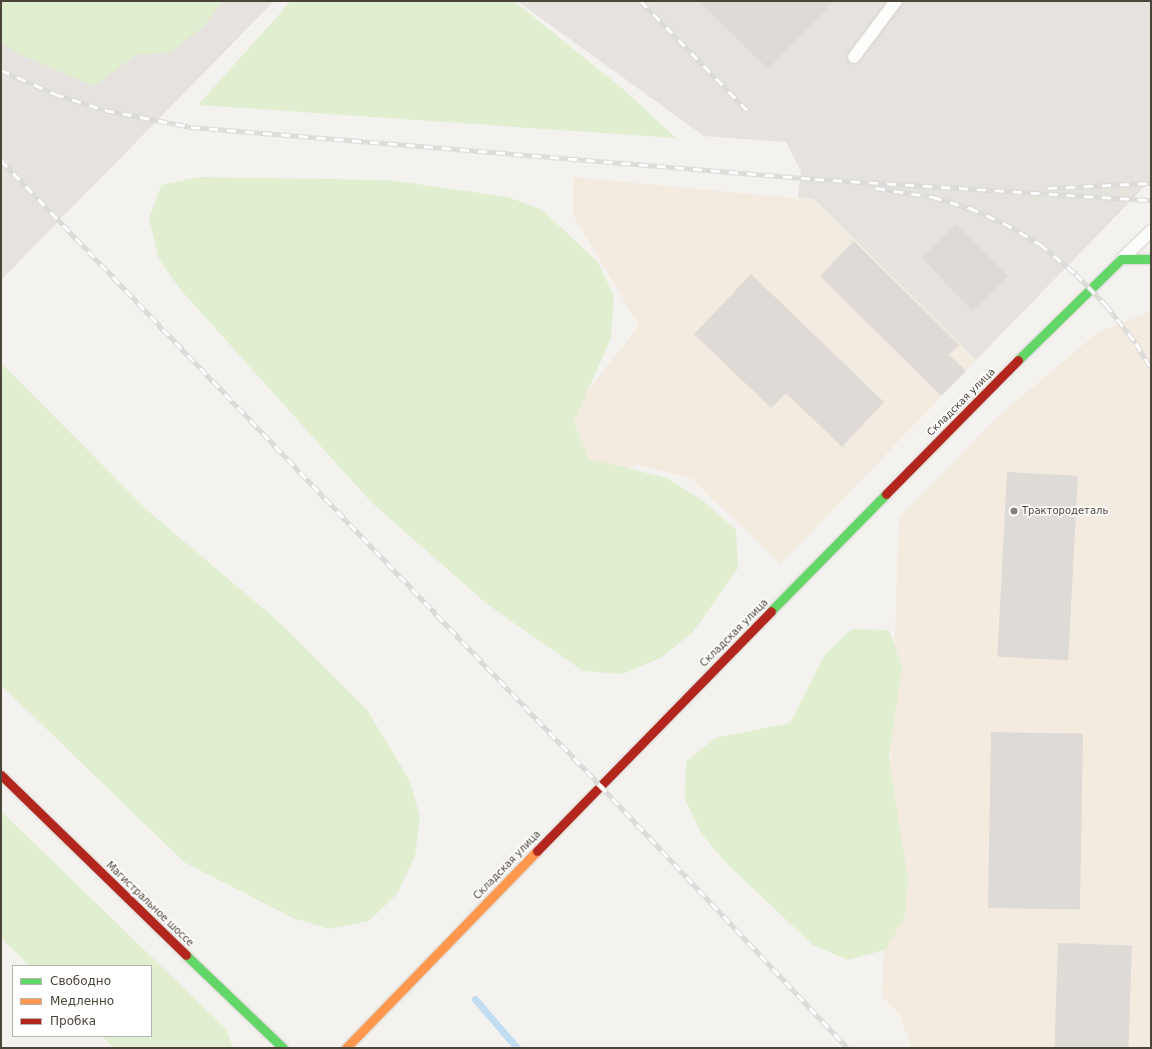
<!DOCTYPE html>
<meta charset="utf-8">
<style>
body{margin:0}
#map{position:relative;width:1152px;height:1049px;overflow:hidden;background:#f4f2ee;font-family:"DejaVu Sans",sans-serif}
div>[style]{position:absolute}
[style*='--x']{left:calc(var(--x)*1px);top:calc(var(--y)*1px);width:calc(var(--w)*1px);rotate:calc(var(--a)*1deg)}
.commercial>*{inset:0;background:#f3ebdf}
.industrial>*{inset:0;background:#e6e2de}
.green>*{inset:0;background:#e1eecf}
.stream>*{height:7px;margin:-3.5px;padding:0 3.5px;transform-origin:3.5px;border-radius:3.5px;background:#c0ddf1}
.building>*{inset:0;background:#dedbd6;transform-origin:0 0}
.roads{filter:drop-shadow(0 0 1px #d2d0cb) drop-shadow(0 0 1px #d2d0cb)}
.lane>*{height:12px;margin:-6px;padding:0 6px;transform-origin:6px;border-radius:6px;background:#fdfdfc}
.fast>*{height:9px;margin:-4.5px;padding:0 4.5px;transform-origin:4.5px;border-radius:4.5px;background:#63d668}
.slow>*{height:9px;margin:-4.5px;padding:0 4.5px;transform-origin:4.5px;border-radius:4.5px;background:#ff974d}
.jam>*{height:9px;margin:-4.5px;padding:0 4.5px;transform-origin:4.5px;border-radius:4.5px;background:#b3261e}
.rail>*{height:4.5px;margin-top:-2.25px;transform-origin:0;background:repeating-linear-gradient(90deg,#fff 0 9px,#dbdbda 0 18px);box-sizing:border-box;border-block:1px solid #dbdbda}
.dots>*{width:11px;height:11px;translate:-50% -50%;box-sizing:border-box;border:2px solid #fff;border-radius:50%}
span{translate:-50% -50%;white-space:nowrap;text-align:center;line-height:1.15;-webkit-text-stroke:3px #fff;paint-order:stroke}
.street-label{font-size:10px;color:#4b4439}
.poi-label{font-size:10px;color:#4b4439}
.left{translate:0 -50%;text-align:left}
.frame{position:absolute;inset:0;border:2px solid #4b4439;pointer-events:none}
.legend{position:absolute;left:12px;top:965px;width:140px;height:72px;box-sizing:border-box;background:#fff;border:1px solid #b7b4b0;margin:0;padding:5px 7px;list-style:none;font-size:12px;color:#4b4439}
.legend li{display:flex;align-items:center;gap:8px;height:20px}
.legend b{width:20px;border:1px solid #b7b4b0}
</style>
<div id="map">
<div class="commercial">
<div style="clip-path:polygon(573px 177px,815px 200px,976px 360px,781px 564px,692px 479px,637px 464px,590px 491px,552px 436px,639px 326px,573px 215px)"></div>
<div style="clip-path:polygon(1151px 311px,1151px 1048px,912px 1048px,899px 1014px,882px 996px,899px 518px,996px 418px,1097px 333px)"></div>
</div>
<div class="industrial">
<div style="clip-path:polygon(1px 1px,274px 1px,1px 280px)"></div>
<div style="clip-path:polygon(517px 1px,1151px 1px,1151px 180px,976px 360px,815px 200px,798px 197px,801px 171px,786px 142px,704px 136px)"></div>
</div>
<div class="green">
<div style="clip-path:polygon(1px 1px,223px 1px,203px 27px,171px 52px,136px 55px,94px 86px,24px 56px,1px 43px)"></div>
<div style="clip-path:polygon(291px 1px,514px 1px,623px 89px,676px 138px,198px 105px)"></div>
<div style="clip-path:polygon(199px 177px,388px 180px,508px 197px,542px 210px,598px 262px,614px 297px,611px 338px,574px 421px,589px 459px,667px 478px,702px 500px,736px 530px,738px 568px,693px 632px,662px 657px,623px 674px,583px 671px,487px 604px,371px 502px,180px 289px,159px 259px,149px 219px,161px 185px)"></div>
<div style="clip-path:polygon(1px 363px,148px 511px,278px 621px,367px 710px,409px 779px,420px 817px,415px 856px,397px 894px,369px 921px,329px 929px,293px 918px,184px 862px,1px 685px)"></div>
<div style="clip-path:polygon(852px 629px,889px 630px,902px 666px,889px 759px,908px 879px,905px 917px,885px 950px,848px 960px,813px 945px,726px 863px,701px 833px,685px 799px,686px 762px,715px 738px,790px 723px,825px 654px)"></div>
<div style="clip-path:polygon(1px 811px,226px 1029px,233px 1048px,114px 1048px,102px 1036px,151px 1036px,151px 966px,30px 966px,1px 938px)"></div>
</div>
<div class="stream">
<div style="--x:475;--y:999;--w:65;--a:49.4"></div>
</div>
<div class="building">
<div style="clip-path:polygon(698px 1px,834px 1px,768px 69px)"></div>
<div style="left:957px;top:224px;width:73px;height:49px;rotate:46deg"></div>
<div style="clip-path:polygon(854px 241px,959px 345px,949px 355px,966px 371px,941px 396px,820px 276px)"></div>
<div style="clip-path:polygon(751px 274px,884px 402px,842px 447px,786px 393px,771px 408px,694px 334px)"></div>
<div style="left:1007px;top:472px;width:71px;height:185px;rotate:3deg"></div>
<div style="left:991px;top:732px;width:92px;height:176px;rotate:1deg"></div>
<div style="left:1058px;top:943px;width:74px;height:105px;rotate:2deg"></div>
</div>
<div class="roads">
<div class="lane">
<div style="--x:854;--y:57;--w:70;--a:-53.1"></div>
<div style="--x:1122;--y:259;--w:40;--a:-44"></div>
</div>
<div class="fast">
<div style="--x:1018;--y:360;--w:144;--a:-44.4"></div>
<div style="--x:1121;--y:259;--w:30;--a:0"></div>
<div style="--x:771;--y:611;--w:164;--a:-45.5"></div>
<div style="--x:186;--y:955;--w:134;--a:43.8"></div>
</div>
<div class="slow">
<div style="--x:346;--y:1048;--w:274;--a:-45.9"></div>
</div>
<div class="jam">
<div style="--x:886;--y:494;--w:188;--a:-45.4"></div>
<div style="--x:1;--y:775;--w:258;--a:44.2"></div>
<div style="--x:537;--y:851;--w:335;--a:-45.7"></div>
</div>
</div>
<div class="rail">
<div style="--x:641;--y:1;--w:152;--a:45.8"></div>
<div style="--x:1;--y:70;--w:59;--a:24"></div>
<div style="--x:55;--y:94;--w:52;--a:17.7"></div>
<div style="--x:105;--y:110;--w:88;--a:11.2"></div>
<div style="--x:191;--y:127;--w:626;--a:4.76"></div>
<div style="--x:815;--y:179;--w:337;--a:3.6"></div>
<div style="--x:1;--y:160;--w:866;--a:46.22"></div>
<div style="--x:600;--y:785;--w:361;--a:46.7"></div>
<div style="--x:876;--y:188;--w:58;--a:9"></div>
<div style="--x:933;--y:197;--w:39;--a:17"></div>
<div style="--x:970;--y:208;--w:37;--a:24"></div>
<div style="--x:1004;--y:223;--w:42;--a:30.3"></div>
<div style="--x:1040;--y:244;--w:47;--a:39.8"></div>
<div style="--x:1076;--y:274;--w:43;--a:45.9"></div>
<div style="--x:1106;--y:305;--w:48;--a:51.7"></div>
<div style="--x:1136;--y:343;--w:29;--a:59"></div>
<div style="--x:1048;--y:188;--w:103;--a:-2.8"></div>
</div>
<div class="dots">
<div style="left:1014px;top:511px;background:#868178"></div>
</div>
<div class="street-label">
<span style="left:961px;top:402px;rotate:-45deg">Складская улица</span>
<span style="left:734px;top:633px;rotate:-45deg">Складская улица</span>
<span style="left:507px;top:865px;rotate:-46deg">Складская улица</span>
<span style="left:150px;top:904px;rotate:44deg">Магистральное шоссе</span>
</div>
<div class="poi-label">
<span class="left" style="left:1022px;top:511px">Трактородеталь</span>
</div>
<div class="frame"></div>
<ul class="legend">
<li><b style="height:5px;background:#63d668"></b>Свободно</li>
<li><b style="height:5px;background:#ff974d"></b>Медленно</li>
<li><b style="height:5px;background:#b3261e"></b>Пробка</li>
</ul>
</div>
